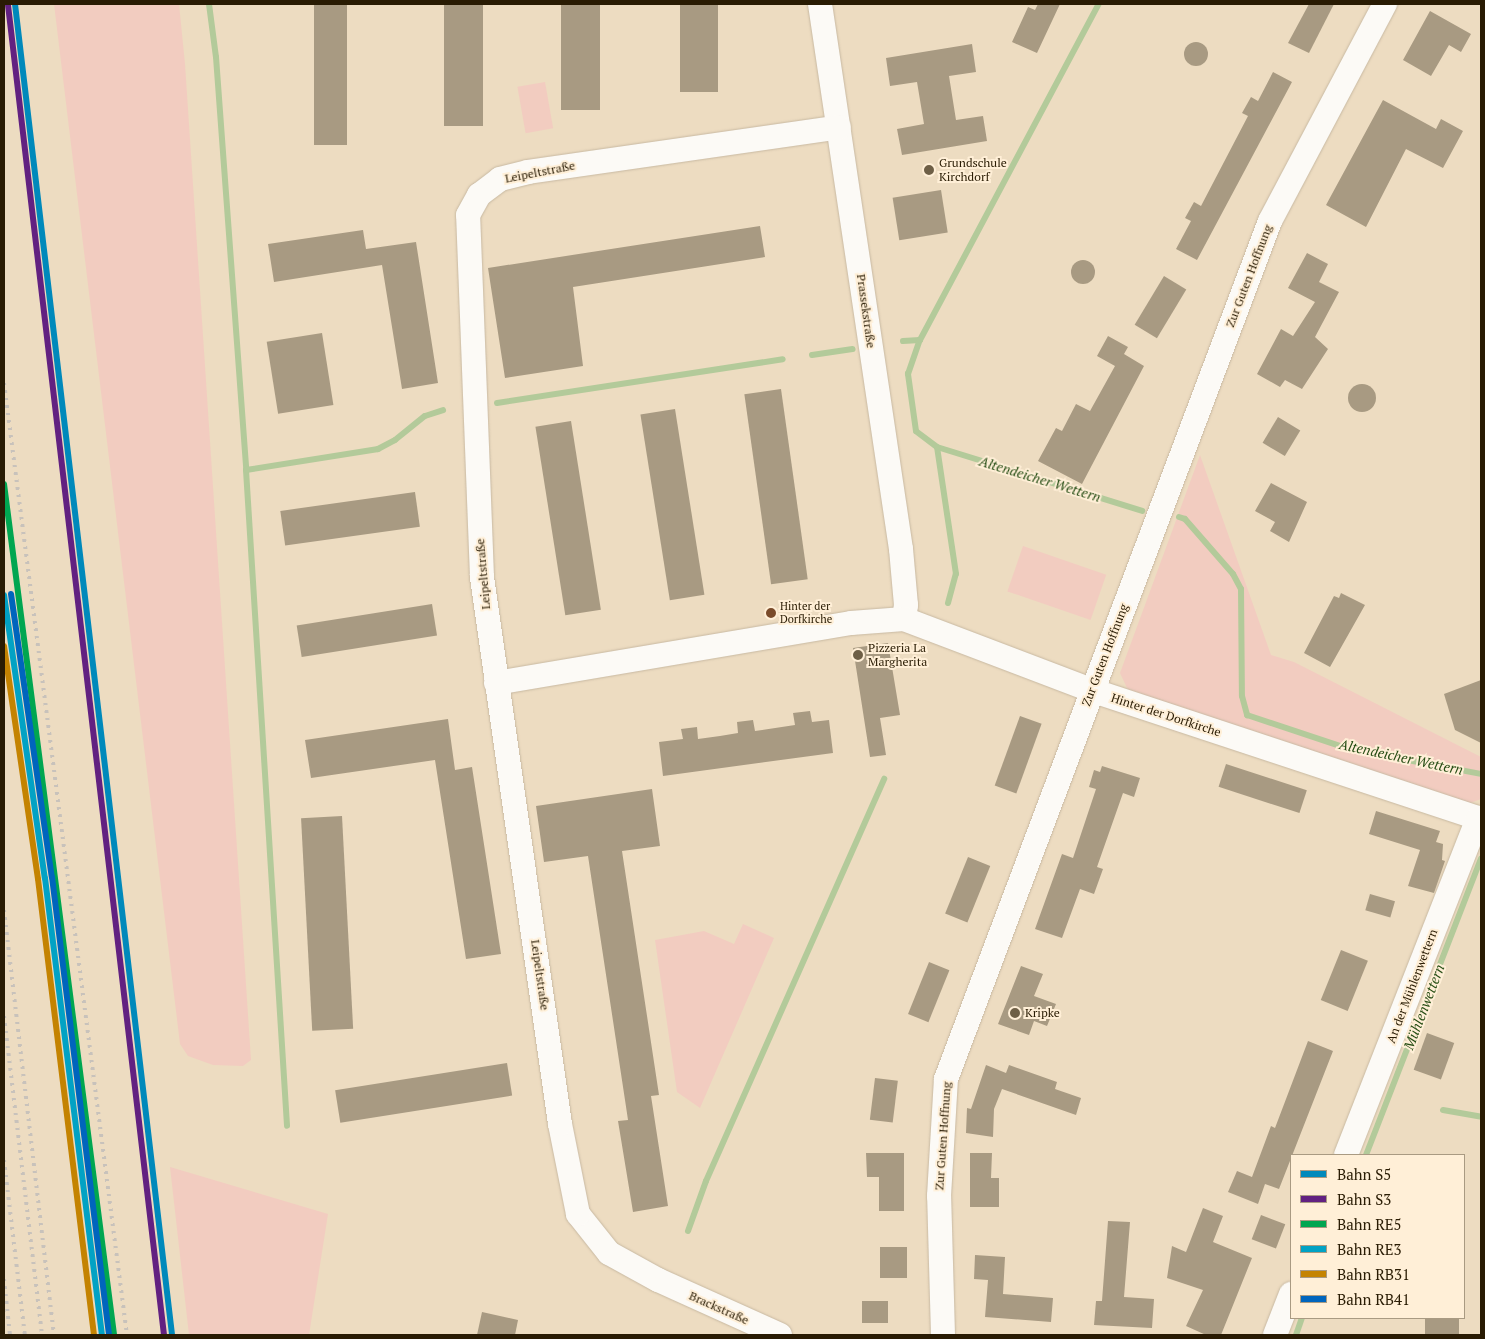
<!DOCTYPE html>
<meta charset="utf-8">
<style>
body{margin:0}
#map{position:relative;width:1485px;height:1339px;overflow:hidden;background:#eddcc1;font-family:"PT Serif",serif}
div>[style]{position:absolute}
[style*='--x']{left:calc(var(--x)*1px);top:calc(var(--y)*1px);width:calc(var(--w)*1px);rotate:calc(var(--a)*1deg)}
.green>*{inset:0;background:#f2ccc0;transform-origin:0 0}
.stream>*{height:6px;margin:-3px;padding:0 3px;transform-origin:3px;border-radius:3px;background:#b3ca9a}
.building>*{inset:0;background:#a89a82;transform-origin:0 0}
.round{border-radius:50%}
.roads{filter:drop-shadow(0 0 1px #c8b9a2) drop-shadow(0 0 1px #c8b9a2)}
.minor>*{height:24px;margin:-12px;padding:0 12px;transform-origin:12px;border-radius:12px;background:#fcfaf6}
.rail>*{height:4px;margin-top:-2px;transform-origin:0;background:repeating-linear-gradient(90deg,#c8c2bb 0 2.5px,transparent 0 7.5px)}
.rail-1>*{height:6px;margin:-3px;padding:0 3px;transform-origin:3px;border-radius:3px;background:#0089bb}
.rail-2>*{height:6px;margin:-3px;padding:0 3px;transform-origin:3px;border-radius:3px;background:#622181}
.rail-3>*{height:6px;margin:-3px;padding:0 3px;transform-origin:3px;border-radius:3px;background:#00a651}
.rail-4>*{height:6px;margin:-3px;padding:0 3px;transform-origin:3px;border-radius:3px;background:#02a2c4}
.rail-5>*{height:6px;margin:-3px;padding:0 3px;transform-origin:3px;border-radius:3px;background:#c48301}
.rail-6>*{height:6px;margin:-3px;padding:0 3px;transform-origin:3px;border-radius:3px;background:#0065bd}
.dots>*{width:14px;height:14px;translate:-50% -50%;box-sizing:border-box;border:2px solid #ffefd7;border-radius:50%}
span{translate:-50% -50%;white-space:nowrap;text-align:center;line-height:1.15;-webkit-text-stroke:4px #ffefd7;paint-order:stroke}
.bus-label{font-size:11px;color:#291b03}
.left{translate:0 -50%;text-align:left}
.poi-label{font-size:12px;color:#291b03}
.street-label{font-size:12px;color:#291b03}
.water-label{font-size:14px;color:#264d14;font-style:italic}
.frame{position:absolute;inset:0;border:5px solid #291b03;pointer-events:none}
.legend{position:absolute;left:1290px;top:1154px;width:175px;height:165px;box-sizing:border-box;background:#ffefd7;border:1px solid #a99a82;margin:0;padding:6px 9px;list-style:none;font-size:15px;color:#291b03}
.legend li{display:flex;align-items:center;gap:10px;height:25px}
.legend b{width:25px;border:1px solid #a99a82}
</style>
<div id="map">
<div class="green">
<div style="clip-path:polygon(54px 4px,179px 4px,185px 64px,251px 1060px,243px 1066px,213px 1065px,188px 1056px,180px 1044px)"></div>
<div style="left:545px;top:82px;width:47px;height:28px;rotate:80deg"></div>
<div style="clip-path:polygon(1200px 455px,1271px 655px,1294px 662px,1481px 757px,1481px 799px,1470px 803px,1128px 690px,1120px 673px)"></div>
<div style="left:1023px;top:546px;width:88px;height:48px;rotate:19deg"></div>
<div style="clip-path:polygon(743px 924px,774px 938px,700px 1108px,677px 1092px,655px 940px,704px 931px,734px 944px)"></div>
<div style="clip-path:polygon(170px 1167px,328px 1214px,309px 1335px,189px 1335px)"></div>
</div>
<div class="stream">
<div style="--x:209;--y:4;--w:53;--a:82.5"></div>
<div style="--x:216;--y:57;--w:414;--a:85.8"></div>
<div style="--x:246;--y:470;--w:657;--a:86.42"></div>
<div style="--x:903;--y:341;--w:17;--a:-3"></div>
<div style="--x:812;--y:355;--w:41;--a:-8.3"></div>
<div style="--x:497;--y:403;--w:289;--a:-8.7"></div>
<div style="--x:937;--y:447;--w:215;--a:17.3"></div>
<div style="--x:246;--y:470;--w:134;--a:-9"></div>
<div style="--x:378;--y:449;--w:19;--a:-28"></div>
<div style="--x:395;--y:440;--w:38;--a:-39"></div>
<div style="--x:425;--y:416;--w:19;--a:-18"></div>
<div style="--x:1179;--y:517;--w:6;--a:18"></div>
<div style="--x:1185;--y:519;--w:73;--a:48.9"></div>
<div style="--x:1233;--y:574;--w:17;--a:62"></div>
<div style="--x:1241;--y:589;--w:107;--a:89.5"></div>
<div style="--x:1242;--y:696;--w:20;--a:75"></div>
<div style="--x:1247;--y:715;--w:108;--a:18.4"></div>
<div style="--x:1349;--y:749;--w:134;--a:10.7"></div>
<div style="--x:948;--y:603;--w:30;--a:-75"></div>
<div style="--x:956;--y:574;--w:128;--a:-98.5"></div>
<div style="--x:937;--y:447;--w:26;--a:-143"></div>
<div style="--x:916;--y:431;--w:58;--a:-98"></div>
<div style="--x:908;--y:374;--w:36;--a:-71"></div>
<div style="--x:920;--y:340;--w:381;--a:-62"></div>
<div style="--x:1443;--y:1110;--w:39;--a:10"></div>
<div style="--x:1366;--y:1155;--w:318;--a:-68.8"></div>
<div style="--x:688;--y:1231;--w:53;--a:-70.2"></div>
<div style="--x:706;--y:1181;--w:440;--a:-66.1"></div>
<div style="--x:1296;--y:1335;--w:18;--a:-71"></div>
</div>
<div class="building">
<div style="left:314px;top:4px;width:33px;height:141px"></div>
<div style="left:444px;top:4px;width:39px;height:122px"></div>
<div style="left:561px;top:4px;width:39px;height:106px"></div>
<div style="left:680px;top:4px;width:38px;height:88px"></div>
<div style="clip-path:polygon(1038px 4px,1060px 4px,1037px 53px,1012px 42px,1028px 7px,1035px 10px)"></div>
<div style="clip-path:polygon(1309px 4px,1334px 4px,1309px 53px,1288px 43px)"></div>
<div style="clip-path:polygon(1430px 11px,1471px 34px,1461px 52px,1449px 45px,1431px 76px,1403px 60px)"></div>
<div class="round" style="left:1184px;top:42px;width:24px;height:24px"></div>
<div style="clip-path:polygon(972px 44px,976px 72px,949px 76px,956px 120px,983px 116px,987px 141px,902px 155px,897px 129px,924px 124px,917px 82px,890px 86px,886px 58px)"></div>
<div style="clip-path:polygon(1273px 72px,1292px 82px,1197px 260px,1176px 249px,1191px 221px,1185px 218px,1194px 202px,1201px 206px,1248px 116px,1242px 113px,1251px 97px,1258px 101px)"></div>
<div style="clip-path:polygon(1383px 100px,1436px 129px,1441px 119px,1463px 131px,1443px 168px,1406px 149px,1366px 227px,1326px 205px)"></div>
<div style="left:941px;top:190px;width:43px;height:49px;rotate:81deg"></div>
<div style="clip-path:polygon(760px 226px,765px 257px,573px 287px,583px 366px,505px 378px,488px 268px)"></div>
<div style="clip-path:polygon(363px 230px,366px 249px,416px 242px,438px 383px,402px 389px,382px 265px,274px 282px,268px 244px)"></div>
<div style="clip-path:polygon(1307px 253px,1328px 264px,1319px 282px,1339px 292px,1315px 337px,1328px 349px,1302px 389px,1285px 380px,1280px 387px,1257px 374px,1281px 329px,1293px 336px,1315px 302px,1288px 288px)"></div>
<div class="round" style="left:1071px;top:260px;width:24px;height:24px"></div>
<div style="left:1164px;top:276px;width:26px;height:57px;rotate:31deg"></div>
<div style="left:322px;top:333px;width:73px;height:56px;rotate:81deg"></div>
<div style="clip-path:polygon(1108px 336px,1128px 347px,1124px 354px,1144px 366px,1082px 484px,1038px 461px,1056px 428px,1062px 431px,1076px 404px,1090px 411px,1115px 366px,1097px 356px)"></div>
<div class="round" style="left:1348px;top:384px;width:28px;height:28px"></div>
<div style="left:781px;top:389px;width:192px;height:37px;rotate:82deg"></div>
<div style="left:675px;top:409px;width:188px;height:35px;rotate:81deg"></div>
<div style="left:1278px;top:417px;width:26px;height:30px;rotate:31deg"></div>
<div style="left:571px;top:421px;width:191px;height:36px;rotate:81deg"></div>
<div style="clip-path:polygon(1271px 483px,1307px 502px,1289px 542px,1270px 531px,1275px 522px,1255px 511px)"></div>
<div style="left:415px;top:492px;width:35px;height:136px;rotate:82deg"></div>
<div style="clip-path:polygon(1341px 593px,1365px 605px,1330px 667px,1304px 653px,1334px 596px,1339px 598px)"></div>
<div style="left:432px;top:604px;width:32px;height:137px;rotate:81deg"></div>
<div style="clip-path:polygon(888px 643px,900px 715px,880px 718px,886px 755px,870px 757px,853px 648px)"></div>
<div style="clip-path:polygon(1481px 680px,1481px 743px,1455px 730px,1444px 694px)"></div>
<div style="clip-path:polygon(810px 711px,812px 722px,829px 720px,833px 753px,663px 776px,659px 742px,683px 739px,681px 729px,697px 727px,698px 739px,720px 736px,738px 733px,737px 722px,753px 720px,755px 731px,795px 725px,793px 713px)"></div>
<div style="left:1020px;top:716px;width:23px;height:74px;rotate:20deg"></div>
<div style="clip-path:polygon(448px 719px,455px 770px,472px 767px,501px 954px,466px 959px,435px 760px,311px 778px,305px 740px)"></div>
<div style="left:1226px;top:764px;width:85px;height:24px;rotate:18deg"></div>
<div style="clip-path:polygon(1102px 766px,1140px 778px,1134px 797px,1123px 793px,1097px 867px,1103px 869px,1094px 894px,1080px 889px,1062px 938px,1035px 929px,1062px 854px,1073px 858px,1096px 789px,1089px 787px,1094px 770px,1100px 772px)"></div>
<div style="clip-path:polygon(652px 789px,660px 846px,622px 851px,659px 1095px,651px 1096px,668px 1206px,633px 1212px,618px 1121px,628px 1120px,625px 1100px,588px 856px,544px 862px,536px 806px)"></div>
<div style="clip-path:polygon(1376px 811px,1440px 831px,1436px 842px,1443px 844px,1442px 860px,1445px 861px,1434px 893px,1408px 886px,1420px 850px,1369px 834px)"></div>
<div style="left:342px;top:816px;width:213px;height:41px;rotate:87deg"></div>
<div style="left:968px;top:857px;width:24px;height:61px;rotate:22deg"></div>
<div style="left:1370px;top:894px;width:26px;height:17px;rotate:16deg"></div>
<div style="left:1341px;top:950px;width:29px;height:54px;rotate:22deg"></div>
<div style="left:929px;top:962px;width:22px;height:56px;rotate:22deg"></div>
<div style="clip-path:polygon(1021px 966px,1043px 974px,1034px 996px,1056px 1004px,1047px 1026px,1034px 1021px,1029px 1035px,998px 1024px)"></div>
<div style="left:1427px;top:1033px;width:29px;height:39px;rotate:20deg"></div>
<div style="clip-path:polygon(1308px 1041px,1333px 1051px,1279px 1189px,1265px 1184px,1258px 1204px,1228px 1192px,1237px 1171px,1252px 1177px,1271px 1126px,1275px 1128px)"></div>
<div style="left:507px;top:1063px;width:33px;height:174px;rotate:81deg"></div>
<div style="clip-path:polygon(986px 1065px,1006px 1073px,1009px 1065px,1057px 1082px,1055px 1089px,1081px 1098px,1076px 1115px,1002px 1089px,994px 1109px,993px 1137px,966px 1133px,967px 1108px,971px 1109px)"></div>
<div style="left:875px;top:1078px;width:23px;height:42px;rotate:7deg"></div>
<div style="clip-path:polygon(866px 1153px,904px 1153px,904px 1211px,879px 1211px,879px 1177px,867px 1177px)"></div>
<div style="clip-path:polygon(970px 1153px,992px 1153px,991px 1178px,999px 1178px,999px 1207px,970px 1207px)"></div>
<div style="clip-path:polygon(1203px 1208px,1223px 1216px,1213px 1242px,1252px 1258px,1221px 1335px,1206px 1335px,1186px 1326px,1203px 1290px,1167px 1278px,1172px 1246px,1186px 1252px)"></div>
<div style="left:1261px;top:1215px;width:26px;height:26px;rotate:21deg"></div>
<div style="clip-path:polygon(1108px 1221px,1130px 1222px,1124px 1297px,1154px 1299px,1152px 1328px,1094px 1325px,1096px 1301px,1102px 1301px)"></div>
<div style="left:880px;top:1247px;width:27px;height:31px"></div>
<div style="clip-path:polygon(975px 1255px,1005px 1257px,1003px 1294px,1053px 1298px,1051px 1322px,985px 1317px,988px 1280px,974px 1279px)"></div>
<div style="left:862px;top:1301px;width:26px;height:22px"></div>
<div style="clip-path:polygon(482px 1312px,518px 1320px,515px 1335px,477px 1335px)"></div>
<div style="left:1425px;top:1318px;width:34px;height:17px"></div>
</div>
<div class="roads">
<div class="minor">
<div style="--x:820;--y:4;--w:551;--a:81.55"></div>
<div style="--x:901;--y:549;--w:56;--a:84.9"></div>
<div style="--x:906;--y:605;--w:14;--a:98"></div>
<div style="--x:496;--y:683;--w:360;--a:-9.6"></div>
<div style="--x:851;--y:623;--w:53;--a:-4.3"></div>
<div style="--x:904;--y:619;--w:200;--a:20.8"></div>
<div style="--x:1091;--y:690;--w:411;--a:18.3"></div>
<div style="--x:1346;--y:1155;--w:362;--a:-68.6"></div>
<div style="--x:780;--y:1335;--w:134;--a:-155.7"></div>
<div style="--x:658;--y:1280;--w:56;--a:-151.1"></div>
<div style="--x:609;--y:1253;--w:50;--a:-128.5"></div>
<div style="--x:578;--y:1214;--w:92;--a:-101.3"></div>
<div style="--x:560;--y:1124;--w:553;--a:-98.12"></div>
<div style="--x:482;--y:577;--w:362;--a:-92.2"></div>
<div style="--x:468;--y:215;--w:23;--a:-61"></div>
<div style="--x:479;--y:195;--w:26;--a:-37"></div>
<div style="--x:500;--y:179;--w:29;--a:-14"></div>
<div style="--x:528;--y:172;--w:314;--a:-8.2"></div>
<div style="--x:943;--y:1335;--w:139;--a:-91.6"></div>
<div style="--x:939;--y:1196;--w:117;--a:-86.6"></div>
<div style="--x:946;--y:1079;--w:917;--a:-69.31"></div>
<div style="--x:1270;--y:221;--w:246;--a:-62.1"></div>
<div style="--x:1275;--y:1335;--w:44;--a:-68.7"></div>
</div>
</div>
<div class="rail">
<div style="--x:4;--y:383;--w:960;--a:82.64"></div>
<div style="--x:4;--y:910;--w:428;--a:83.3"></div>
<div style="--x:4;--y:1016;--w:321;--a:83.2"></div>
<div style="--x:4;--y:1160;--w:176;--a:83.2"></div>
<div style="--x:4;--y:1279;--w:56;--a:83.9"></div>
</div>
<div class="rail-1">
<div style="--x:15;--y:4;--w:1340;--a:83.27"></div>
</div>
<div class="rail-2">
<div style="--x:8;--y:5;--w:1339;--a:83.31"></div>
</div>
<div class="rail-3">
<div style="--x:4;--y:484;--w:858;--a:82.63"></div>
</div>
<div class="rail-4">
<div style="--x:4;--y:595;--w:286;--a:81.8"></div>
<div style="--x:45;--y:878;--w:461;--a:82.9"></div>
</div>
<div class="rail-5">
<div style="--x:4;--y:646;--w:235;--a:81.7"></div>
<div style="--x:38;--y:879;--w:459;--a:83"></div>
</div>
<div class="rail-6">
<div style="--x:11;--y:594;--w:286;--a:81.8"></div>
<div style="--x:52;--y:877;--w:461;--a:82.9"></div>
</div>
<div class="dots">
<div style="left:929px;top:170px;background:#6e5f46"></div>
<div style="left:771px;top:613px;background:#7a4b2a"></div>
<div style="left:858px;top:655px;background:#6e5f46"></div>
<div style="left:1015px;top:1013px;background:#6e5f46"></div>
</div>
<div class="bus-label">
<span class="left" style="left:780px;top:613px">Hinter der<br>Dorfkirche</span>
</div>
<div class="poi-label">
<span class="left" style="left:939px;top:170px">Grundschule<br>Kirchdorf</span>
<span class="left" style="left:868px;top:655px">Pizzeria La<br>Margherita</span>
<span class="left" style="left:1025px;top:1013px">Kripke</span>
</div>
<div class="street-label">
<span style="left:540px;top:172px;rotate:-11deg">Leipeltstraße</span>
<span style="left:1249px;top:276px;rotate:-69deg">Zur Guten Hoffnung</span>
<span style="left:866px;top:311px;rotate:82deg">Prassekstraße</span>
<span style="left:483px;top:574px;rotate:-95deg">Leipeltstraße</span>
<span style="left:1105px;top:655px;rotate:-69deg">Zur Guten Hoffnung</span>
<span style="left:1166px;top:715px;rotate:18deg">Hinter der Dorfkirche</span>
<span style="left:540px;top:975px;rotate:82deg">Leipeltstraße</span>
<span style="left:1412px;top:986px;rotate:-69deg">An der Mühlenwettern</span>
<span style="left:943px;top:1136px;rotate:-86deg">Zur Guten Hoffnung</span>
<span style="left:719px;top:1308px;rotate:24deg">Brackstraße</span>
</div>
<div class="water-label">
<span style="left:1040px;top:479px;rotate:17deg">Altendeicher Wettern</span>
<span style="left:1401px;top:757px;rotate:12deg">Altendeicher Wettern</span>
<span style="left:1424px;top:1007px;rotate:-69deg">Mühlenwettern</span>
</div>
<div class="frame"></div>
<ul class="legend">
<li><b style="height:6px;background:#0089bb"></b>Bahn S5</li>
<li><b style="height:6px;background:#622181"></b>Bahn S3</li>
<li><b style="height:6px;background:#00a651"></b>Bahn RE5</li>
<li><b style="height:6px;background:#02a2c4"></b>Bahn RE3</li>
<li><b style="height:6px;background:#c48301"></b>Bahn RB31</li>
<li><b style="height:6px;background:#0065bd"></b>Bahn RB41</li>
</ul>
</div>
